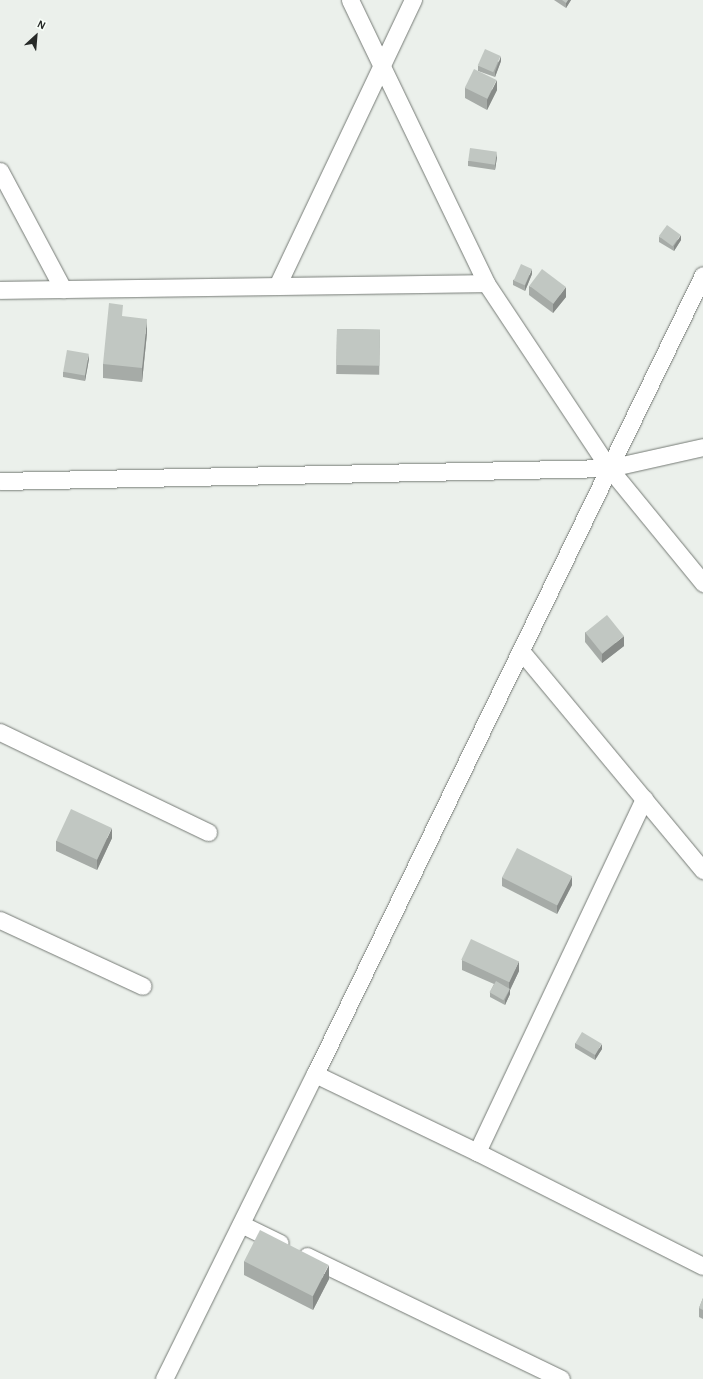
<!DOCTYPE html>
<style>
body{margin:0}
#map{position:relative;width:703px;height:1379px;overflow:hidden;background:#ebf0eb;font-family:"Alegreya Sans",sans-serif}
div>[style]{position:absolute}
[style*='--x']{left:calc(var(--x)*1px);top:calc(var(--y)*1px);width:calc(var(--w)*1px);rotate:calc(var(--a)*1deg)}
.roads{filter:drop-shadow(0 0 1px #757a75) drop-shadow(0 0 1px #757a75)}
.minor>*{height:17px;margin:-8.5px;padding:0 8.5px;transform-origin:8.5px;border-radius:8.5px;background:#fff}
.wall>*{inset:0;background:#a6aba7;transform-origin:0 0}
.shaded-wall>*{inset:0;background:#878b88}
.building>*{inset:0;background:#c1c7c2;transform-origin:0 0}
span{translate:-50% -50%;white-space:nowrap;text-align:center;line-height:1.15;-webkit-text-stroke:3px #f8fef8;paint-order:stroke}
.north{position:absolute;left:16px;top:16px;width:40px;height:40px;-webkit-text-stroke:3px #f8fef8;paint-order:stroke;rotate:26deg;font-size:11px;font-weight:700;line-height:16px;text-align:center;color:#272a28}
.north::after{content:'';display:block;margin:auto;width:14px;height:18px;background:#272a28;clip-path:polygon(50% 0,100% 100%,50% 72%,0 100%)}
</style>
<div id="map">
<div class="roads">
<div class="minor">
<div style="--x:350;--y:0;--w:314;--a:64.3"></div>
<div style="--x:486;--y:283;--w:222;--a:56.4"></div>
<div style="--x:609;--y:468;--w:149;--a:50.7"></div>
<div style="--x:0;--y:171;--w:134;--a:61.9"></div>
<div style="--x:277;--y:286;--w:317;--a:-64.6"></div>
<div style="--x:0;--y:290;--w:486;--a:-0.8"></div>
<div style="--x:0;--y:481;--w:609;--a:-1.22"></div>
<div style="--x:609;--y:468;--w:96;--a:-12.6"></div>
<div style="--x:521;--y:651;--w:285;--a:50.3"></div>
<div style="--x:0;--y:732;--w:231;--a:25.7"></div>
<div style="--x:0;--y:920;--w:157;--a:24.8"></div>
<div style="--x:315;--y:1074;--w:180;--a:25.7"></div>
<div style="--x:477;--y:1152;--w:253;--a:26.8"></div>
<div style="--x:477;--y:1152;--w:391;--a:-64.7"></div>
<div style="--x:241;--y:1224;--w:43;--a:26"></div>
<div style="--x:307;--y:1256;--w:282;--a:25.8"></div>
<div style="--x:164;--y:1379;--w:340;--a:-63.7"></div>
<div style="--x:315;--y:1074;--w:888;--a:-64.1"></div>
</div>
</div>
<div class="wall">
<div style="clip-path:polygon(554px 0,571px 0,566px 8px)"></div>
<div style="clip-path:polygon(501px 61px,495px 77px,478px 71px,478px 66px)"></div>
<div style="clip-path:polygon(465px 88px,497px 90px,487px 110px,465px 98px)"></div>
<div style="clip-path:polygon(497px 157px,495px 170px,468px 166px,468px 161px)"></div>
<div style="clip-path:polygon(659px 237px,681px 240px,674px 251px,659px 242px)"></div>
<div style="clip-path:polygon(532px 274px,525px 291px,513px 285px,513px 280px)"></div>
<div style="clip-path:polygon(529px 286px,566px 297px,553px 313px,529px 295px)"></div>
<div style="left:337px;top:329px;width:43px;height:45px;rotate:1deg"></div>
<div style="clip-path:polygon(147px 333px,142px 382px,103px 378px,103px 364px)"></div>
<div style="clip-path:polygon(89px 359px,85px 381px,63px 377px,63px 372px)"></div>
<div style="clip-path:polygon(585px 632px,624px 646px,602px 663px,585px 642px)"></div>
<div style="clip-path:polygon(112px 838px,97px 870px,56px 851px,56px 841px)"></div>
<div style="clip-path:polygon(502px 877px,572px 885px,557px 914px,502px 886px)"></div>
<div style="clip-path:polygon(462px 960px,519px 971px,510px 990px,510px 994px,505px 1005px,490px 997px,490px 992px,494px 984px,462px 970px)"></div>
<div style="clip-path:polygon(575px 1043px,602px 1049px,595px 1060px,575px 1048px)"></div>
<div style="clip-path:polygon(244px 1261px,329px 1279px,313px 1310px,244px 1275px)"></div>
<div style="clip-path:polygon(703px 1298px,703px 1319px,699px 1317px,699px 1308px)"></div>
</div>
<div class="shaded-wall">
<div style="clip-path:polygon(568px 0,571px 0,566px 8px,566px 3px)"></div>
<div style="clip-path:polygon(501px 56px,501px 61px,495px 77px,495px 72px)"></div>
<div style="clip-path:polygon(497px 80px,497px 90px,487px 110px,487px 100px)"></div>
<div style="clip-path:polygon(497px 152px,497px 157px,495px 170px,495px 165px)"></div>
<div style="clip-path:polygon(681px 235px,681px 240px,674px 251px,674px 246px)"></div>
<div style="clip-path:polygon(532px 269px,532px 274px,525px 291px,525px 286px)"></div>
<div style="clip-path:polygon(566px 287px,566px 297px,553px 313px,553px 304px)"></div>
<div style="clip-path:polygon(147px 319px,147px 333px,142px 382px,142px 368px)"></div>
<div style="clip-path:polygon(89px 354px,89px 359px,85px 381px,85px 376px)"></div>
<div style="clip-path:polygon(624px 636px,624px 646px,602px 663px,602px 654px)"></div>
<div style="clip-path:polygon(112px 828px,112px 838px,97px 870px,97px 860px)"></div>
<div style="clip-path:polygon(572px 876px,572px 885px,557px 914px,557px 904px)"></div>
<div style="clip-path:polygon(519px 961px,519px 971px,510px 990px,510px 994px,505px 1005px,505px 1000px,509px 991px,509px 982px)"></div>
<div style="clip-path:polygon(602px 1044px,602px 1049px,595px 1060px,595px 1055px)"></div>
<div style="clip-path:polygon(329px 1265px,329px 1279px,313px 1310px,313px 1296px)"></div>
</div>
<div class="building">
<div style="clip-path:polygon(562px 0,568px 0,566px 3px)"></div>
<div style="left:485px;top:49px;width:17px;height:18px;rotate:24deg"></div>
<div style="left:474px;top:69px;width:25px;height:21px;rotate:26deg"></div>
<div style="left:470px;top:148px;width:27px;height:13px;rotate:8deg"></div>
<div style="left:667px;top:225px;width:17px;height:14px;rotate:36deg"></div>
<div style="left:521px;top:264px;width:12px;height:18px;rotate:24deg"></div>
<div style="left:542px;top:269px;width:30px;height:21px;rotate:37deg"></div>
<div style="clip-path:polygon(109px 303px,123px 305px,122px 316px,147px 319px,142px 368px,103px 364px)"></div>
<div style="left:337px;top:329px;width:43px;height:36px;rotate:1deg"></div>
<div style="left:67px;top:350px;width:22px;height:22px;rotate:10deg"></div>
<div style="left:607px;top:615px;width:27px;height:28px;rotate:51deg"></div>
<div style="left:71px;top:809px;width:45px;height:35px;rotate:25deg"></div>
<div style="left:517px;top:848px;width:62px;height:33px;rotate:27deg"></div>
<div style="left:471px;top:939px;width:53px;height:23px;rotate:25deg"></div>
<div style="left:496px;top:981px;width:16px;height:13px;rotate:30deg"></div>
<div style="left:582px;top:1032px;width:23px;height:13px;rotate:31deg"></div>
<div style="left:260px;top:1230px;width:77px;height:35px;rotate:27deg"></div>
<div style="clip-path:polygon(703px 1298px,703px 1310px,699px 1308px)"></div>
</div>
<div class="north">N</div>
</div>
